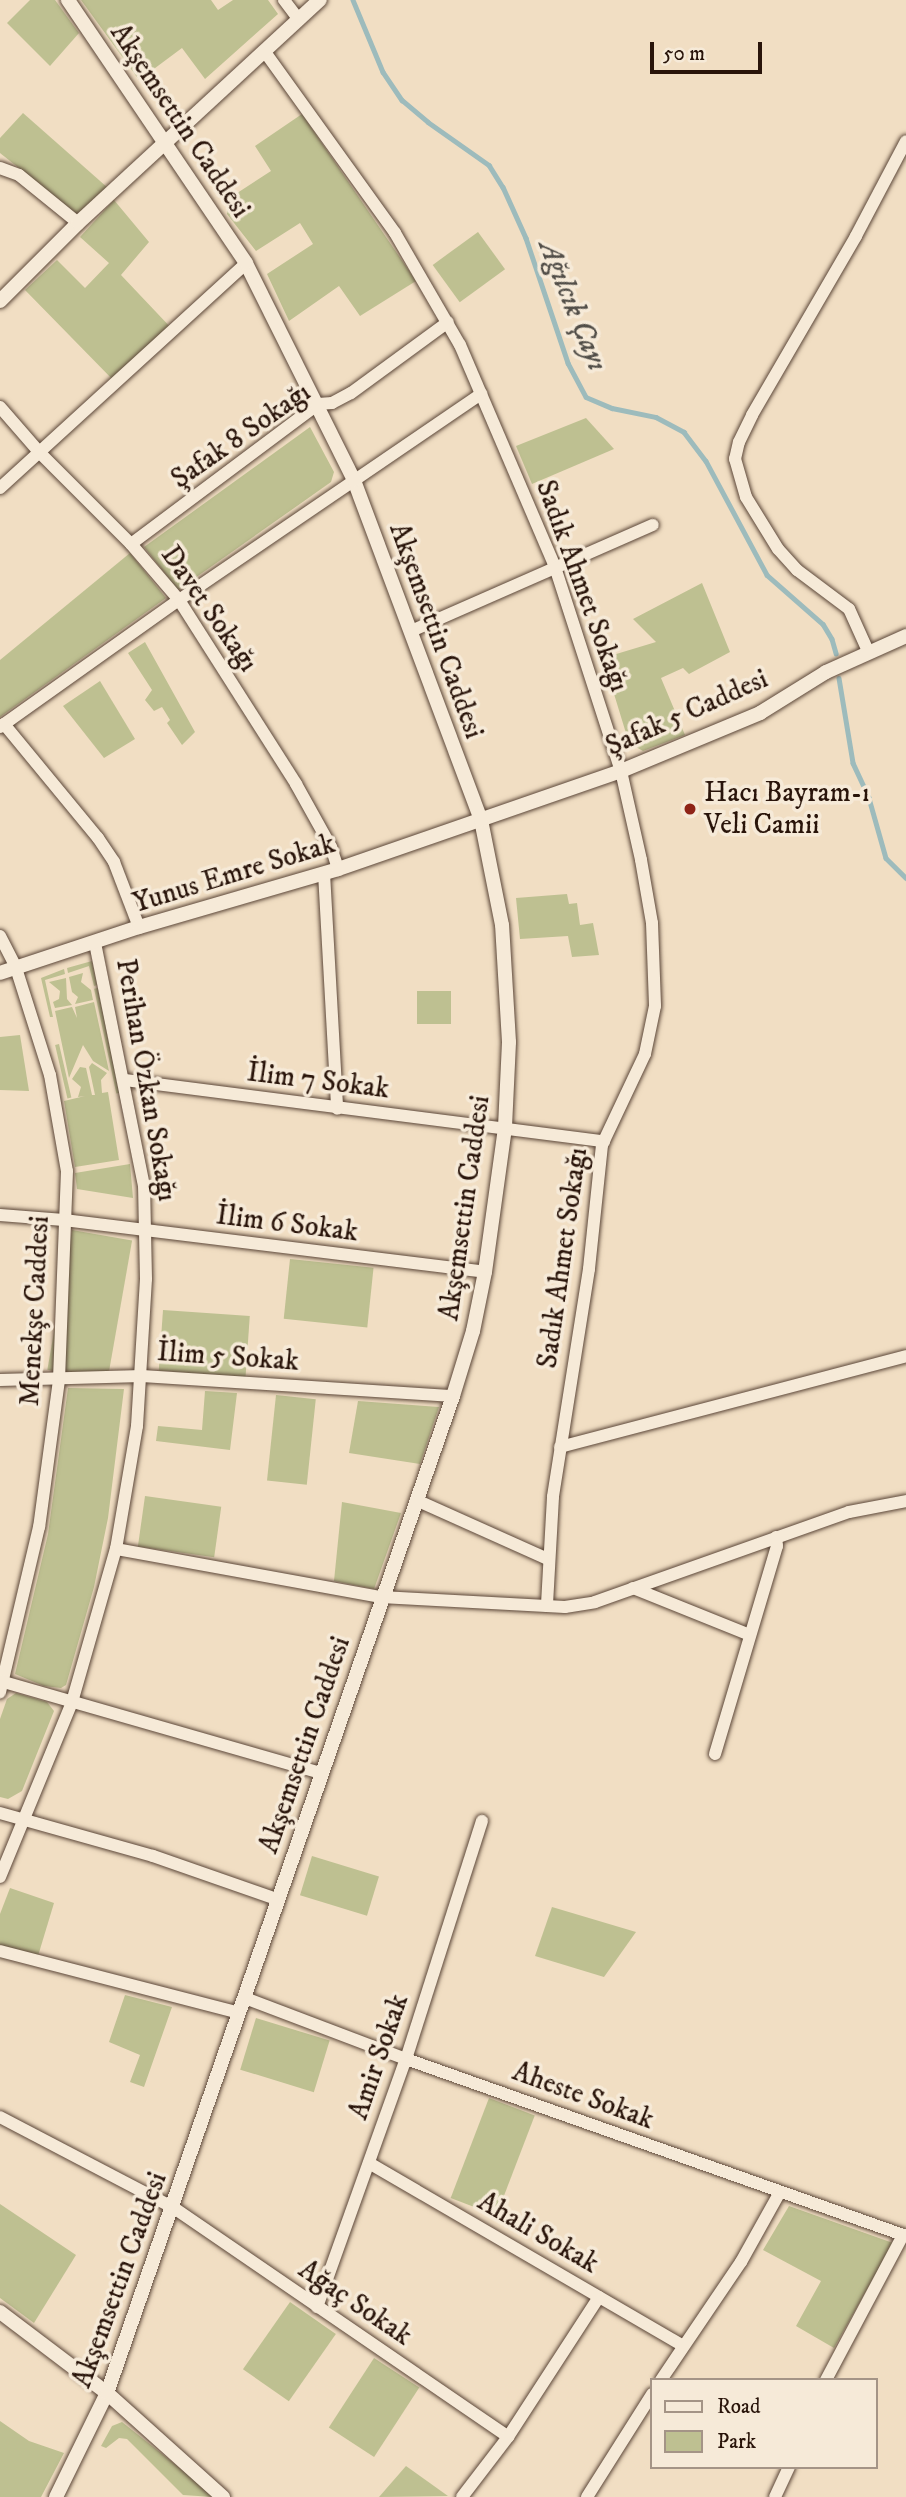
<!DOCTYPE html>
<meta charset="utf-8">
<style>
body{margin:0}
#map{position:relative;width:906px;height:2497px;overflow:hidden;background:#f1dec3;font-family:"IM FELL DW Pica",serif}
div>[style]{position:absolute}
[style*='--x']{left:calc(var(--x)*1px);top:calc(var(--y)*1px);width:calc(var(--w)*1px);rotate:calc(var(--a)*1deg)}
.green>*{inset:0;background:#bec091;transform-origin:0 0}
.stream>*{height:4.5px;margin:-2.25px;padding:0 2.25px;transform-origin:2.25px;border-radius:2.25px;background:#9dbbbc}
.roads{filter:drop-shadow(0 0 2px #5b4638) drop-shadow(0 0 2px #5b4638)}
.minor>*{height:12px;margin:-6px;padding:0 6px;transform-origin:6px;border-radius:6px;background:#f6ead8}
.tertiary>*{height:14px;margin:-7px;padding:0 7px;transform-origin:7px;border-radius:7px;background:#f6ead8}
.dots>*{width:19px;height:19px;translate:-50% -50%;box-sizing:border-box;border:4px solid #f6ead8;border-radius:50%}
span{translate:-50% -50%;white-space:nowrap;text-align:center;line-height:1.15;-webkit-text-stroke:7px #f6ead8;paint-order:stroke}
.street-label{font-size:28px;color:#29140a}
.poi-label{font-size:28px;color:#29140a}
.left{translate:0 -50%;text-align:left}
.water-label{font-size:30px;color:#524e48;font-style:italic}
.legend{position:absolute;left:650px;top:2378px;width:228px;height:91px;box-sizing:border-box;background:#f6ead8;border:2px solid #a49486;margin:0;padding:9px 12px;list-style:none;font-size:21px;color:#29140a}
.legend li{display:flex;align-items:center;gap:14px;height:35px}
.legend b{width:35px;border:2px solid #a49486}
.scale{position:absolute;left:650px;top:42px;width:112px;height:32px;box-sizing:border-box;border:4px solid #29140a;border-top:0;padding-left:9px;font-size:21px;line-height:24px;white-space:nowrap;color:#29140a;-webkit-text-stroke:5px #f6ead8;paint-order:stroke}
</style>
<div id="map">
<div class="green">
<div style="clip-path:polygon(30px 0,55px 0,79px 33px,50px 66px,7px 23px)"></div>
<div style="clip-path:polygon(81px 0,211px 0,218px 10px,233px 0,268px 0,278px 14px,205px 79px,182px 48px,139px 80px)"></div>
<div style="clip-path:polygon(23px 113px,108px 188px,78px 215px,0 153px,0 138px)"></div>
<div style="clip-path:polygon(302px 114px,416px 281px,360px 316px,339px 286px,289px 321px,267px 274px,313px 244px,300px 223px,256px 251px,227px 214px,228px 199px,271px 171px,255px 146px)"></div>
<div style="clip-path:polygon(114px 200px,149px 242px,121px 275px,174px 331px,116px 383px,25px 290px,57px 260px,85px 288px,109px 263px,80px 237px)"></div>
<div style="left:478px;top:232px;width:46px;height:56px;rotate:54deg"></div>
<div style="clip-path:polygon(586px 418px,614px 449px,532px 484px,516px 446px)"></div>
<div style="clip-path:polygon(310px 427px,334px 472px,331px 482px,178px 590px,144px 547px)"></div>
<div style="clip-path:polygon(130px 553px,166px 598px,0 717px,0 660px)"></div>
<div style="clip-path:polygon(702px 583px,730px 652px,689px 674px,683px 668px,661px 678px,685px 735px,643px 751px,629px 743px,603px 658px,656px 642px,633px 619px)"></div>
<div style="clip-path:polygon(145px 642px,195px 732px,182px 745px,167px 723px,170px 720px,162px 707px,154px 711px,145px 700px,152px 690px,128px 653px)"></div>
<div style="clip-path:polygon(100px 681px,135px 739px,104px 758px,63px 706px)"></div>
<div style="clip-path:polygon(567px 894px,569px 904px,577px 903px,580px 925px,593px 923px,599px 955px,572px 957px,568px 936px,520px 939px,516px 898px)"></div>
<div style="clip-path:polygon(92px 961px,97px 985px,94px 986px,89px 966px,68px 973px,67px 968px)"></div>
<div style="clip-path:polygon(64px 969px,65px 974px,45px 980px,53px 1017px,50px 1017px,41px 978px)"></div>
<div style="clip-path:polygon(83px 973px,81px 982px,91px 990px,93px 1000px,75px 1004px,78px 997px,72px 992px,69px 977px)"></div>
<div style="clip-path:polygon(66px 978px,67px 999px,72px 1005px,55px 1008px,53px 1002px,59px 999px,60px 991px,49px 982px)"></div>
<div style="left:98px;top:988px;width:107px;height:4px;rotate:78deg"></div>
<div style="left:417px;top:991px;width:34px;height:33px"></div>
<div style="clip-path:polygon(94px 1002px,109px 1071px,93px 1061px,83px 1045px,69px 1078px,55px 1011px,72px 1007px,77px 1018px,75px 1007px)"></div>
<div style="clip-path:polygon(20px 1035px,29px 1091px,0 1090px,0 1037px)"></div>
<div style="left:59px;top:1044px;width:55px;height:4px;rotate:77deg"></div>
<div style="clip-path:polygon(92px 1063px,107px 1073px,101px 1080px,102px 1093px,108px 1092px,119px 1160px,75px 1167px,64px 1101px,85px 1096px,78px 1097px,81px 1087px,72px 1079px,80px 1067px,86px 1068px,92px 1095px,95px 1095px,89px 1067px)"></div>
<div style="clip-path:polygon(130px 1164px,133px 1198px,77px 1189px,75px 1173px)"></div>
<div style="left:72px;top:1230px;width:61px;height:142px;rotate:10deg"></div>
<div style="left:290px;top:1259px;width:84px;height:60px;rotate:6deg"></div>
<div style="left:163px;top:1310px;width:87px;height:61px;rotate:4deg"></div>
<div style="clip-path:polygon(68px 1388px,124px 1389px,108px 1518px,94px 1587px,66px 1685px,61px 1688px,44px 1686px,15px 1674px,48px 1534px)"></div>
<div style="clip-path:polygon(205px 1391px,237px 1393px,230px 1450px,156px 1441px,158px 1426px,202px 1430px)"></div>
<div style="left:276px;top:1395px;width:40px;height:86px;rotate:6deg"></div>
<div style="clip-path:polygon(358px 1401px,439px 1407px,420px 1464px,349px 1453px)"></div>
<div style="left:145px;top:1496px;width:77px;height:51px;rotate:8deg"></div>
<div style="clip-path:polygon(342px 1502px,401px 1513px,374px 1589px,334px 1581px)"></div>
<div style="clip-path:polygon(16px 1693px,47px 1702px,54px 1711px,22px 1791px,8px 1799px,0 1797px,0 1719px,7px 1699px)"></div>
<div style="left:312px;top:1856px;width:70px;height:41px;rotate:17deg"></div>
<div style="clip-path:polygon(10px 1888px,54px 1903px,38px 1956px,0 1946px,0 1914px)"></div>
<div style="clip-path:polygon(552px 1907px,636px 1932px,604px 1977px,535px 1956px)"></div>
<div style="clip-path:polygon(125px 1995px,172px 2007px,144px 2087px,130px 2082px,140px 2055px,109px 2042px)"></div>
<div style="left:256px;top:2018px;width:77px;height:54px;rotate:17deg"></div>
<div style="left:489px;top:2098px;width:49px;height:107px;rotate:21deg"></div>
<div style="clip-path:polygon(0 2204px,76px 2255px,34px 2323px,0 2298px)"></div>
<div style="clip-path:polygon(789px 2206px,893px 2243px,834px 2348px,796px 2326px,821px 2281px,763px 2250px)"></div>
<div style="left:290px;top:2302px;width:56px;height:82px;rotate:35deg"></div>
<div style="left:374px;top:2358px;width:54px;height:83px;rotate:33deg"></div>
<div style="clip-path:polygon(0 2421px,29px 2441px,64px 2453px,41px 2497px,0 2497px)"></div>
<div style="clip-path:polygon(122px 2422px,186px 2473px,213px 2497px,183px 2495px,127px 2439px,119px 2438px,106px 2448px,101px 2446px,112px 2426px)"></div>
<div style="clip-path:polygon(406px 2466px,448px 2496px,379px 2497px)"></div>
</div>
<div class="stream">
<div style="--x:353;--y:0;--w:78;--a:67.4"></div>
<div style="--x:383;--y:72;--w:34;--a:56"></div>
<div style="--x:402;--y:100;--w:34;--a:40"></div>
<div style="--x:428;--y:122;--w:75;--a:35.2"></div>
<div style="--x:489;--y:165;--w:26;--a:58"></div>
<div style="--x:503;--y:187;--w:56;--a:65.7"></div>
<div style="--x:526;--y:238;--w:132;--a:71.4"></div>
<div style="--x:568;--y:363;--w:38;--a:62"></div>
<div style="--x:586;--y:397;--w:28;--a:23"></div>
<div style="--x:612;--y:408;--w:45;--a:11.6"></div>
<div style="--x:656;--y:417;--w:32;--a:28"></div>
<div style="--x:684;--y:432;--w:36;--a:53"></div>
<div style="--x:706;--y:461;--w:129;--a:61.8"></div>
<div style="--x:767;--y:575;--w:74;--a:41.2"></div>
<div style="--x:823;--y:624;--w:17;--a:59"></div>
<div style="--x:832;--y:639;--w:15;--a:74"></div>
<div style="--x:839;--y:678;--w:86;--a:80.6"></div>
<div style="--x:853;--y:763;--w:38;--a:65"></div>
<div style="--x:869;--y:798;--w:62;--a:74.2"></div>
<div style="--x:886;--y:858;--w:28;--a:45"></div>
</div>
<div class="roads">
<div class="minor">
<div style="--x:284;--y:0;--w:25;--a:53"></div>
<div style="--x:265;--y:52;--w:223;--a:54.3"></div>
<div style="--x:395;--y:233;--w:129;--a:59.9"></div>
<div style="--x:460;--y:345;--w:241;--a:66.8"></div>
<div style="--x:555;--y:567;--w:214;--a:72.1"></div>
<div style="--x:621;--y:771;--w:91;--a:77.3"></div>
<div style="--x:641;--y:860;--w:64;--a:80.1"></div>
<div style="--x:652;--y:923;--w:83;--a:87.9"></div>
<div style="--x:655;--y:1006;--w:49;--a:101.8"></div>
<div style="--x:645;--y:1054;--w:101;--a:115.3"></div>
<div style="--x:602;--y:1145;--w:125;--a:96"></div>
<div style="--x:589;--y:1269;--w:231;--a:99"></div>
<div style="--x:553;--y:1497;--w:109;--a:93.2"></div>
<div style="--x:0;--y:168;--w:20;--a:20"></div>
<div style="--x:19;--y:175;--w:76;--a:39.1"></div>
<div style="--x:0;--y:407;--w:61;--a:49"></div>
<div style="--x:40;--y:453;--w:129;--a:45"></div>
<div style="--x:131;--y:544;--w:74;--a:49.4"></div>
<div style="--x:179;--y:600;--w:218;--a:57.5"></div>
<div style="--x:296;--y:784;--w:72;--a:60.9"></div>
<div style="--x:331;--y:847;--w:23;--a:72"></div>
<div style="--x:0;--y:488;--w:333;--a:-42.4"></div>
<div style="--x:131;--y:544;--w:234;--a:-36.8"></div>
<div style="--x:318;--y:404;--w:14;--a:-4"></div>
<div style="--x:332;--y:403;--w:21;--a:-28"></div>
<div style="--x:351;--y:393;--w:120;--a:-36.2"></div>
<div style="--x:411;--y:631;--w:264;--a:-23.7"></div>
<div style="--x:868;--y:651;--w:46;--a:-114.3"></div>
<div style="--x:849;--y:609;--w:65;--a:-143.1"></div>
<div style="--x:797;--y:570;--w:28;--a:-132"></div>
<div style="--x:778;--y:549;--w:61;--a:-121.6"></div>
<div style="--x:746;--y:497;--w:40;--a:-106"></div>
<div style="--x:735;--y:459;--w:17;--a:-77"></div>
<div style="--x:739;--y:442;--w:30;--a:-64"></div>
<div style="--x:752;--y:415;--w:207;--a:-59.8"></div>
<div style="--x:856;--y:236;--w:107;--a:-62.2"></div>
<div style="--x:4;--y:724;--w:148;--a:50.5"></div>
<div style="--x:98;--y:838;--w:29;--a:56"></div>
<div style="--x:114;--y:862;--w:70;--a:69"></div>
<div style="--x:0;--y:727;--w:219;--a:-35.4"></div>
<div style="--x:179;--y:600;--w:366;--a:-34.3"></div>
<div style="--x:324;--y:873;--w:236;--a:86.8"></div>
<div style="--x:0;--y:936;--w:36;--a:63"></div>
<div style="--x:16;--y:968;--w:112;--a:72.4"></div>
<div style="--x:50;--y:1075;--w:97;--a:80"></div>
<div style="--x:67;--y:1171;--w:209;--a:92.2"></div>
<div style="--x:59;--y:1380;--w:148;--a:97.7"></div>
<div style="--x:39;--y:1527;--w:170;--a:103.3"></div>
<div style="--x:125;--y:1080;--w:483;--a:7.3"></div>
<div style="--x:0;--y:1215;--w:64;--a:4.5"></div>
<div style="--x:64;--y:1220;--w:424;--a:7"></div>
<div style="--x:0;--y:1380;--w:142;--a:-1.6"></div>
<div style="--x:142;--y:1376;--w:312;--a:3.7"></div>
<div style="--x:560;--y:1447;--w:358;--a:-14.7"></div>
<div style="--x:416;--y:1500;--w:145;--a:24.1"></div>
<div style="--x:116;--y:1549;--w:269;--a:10.3"></div>
<div style="--x:381;--y:1597;--w:184;--a:3.1"></div>
<div style="--x:565;--y:1607;--w:30;--a:-9"></div>
<div style="--x:595;--y:1602;--w:269;--a:-19.5"></div>
<div style="--x:849;--y:1512;--w:58;--a:-10.9"></div>
<div style="--x:633;--y:1588;--w:126;--a:21.9"></div>
<div style="--x:0;--y:1681;--w:334;--a:16"></div>
<div style="--x:715;--y:1754;--w:217;--a:-73.4"></div>
<div style="--x:777;--y:1546;--w:9;--a:-96"></div>
<div style="--x:0;--y:1813;--w:159;--a:15.7"></div>
<div style="--x:153;--y:1856;--w:133;--a:19.2"></div>
<div style="--x:0;--y:1877;--w:189;--a:-67.6"></div>
<div style="--x:72;--y:1702;--w:159;--a:-74"></div>
<div style="--x:116;--y:1549;--w:125;--a:-80.3"></div>
<div style="--x:137;--y:1426;--w:147;--a:-86.5"></div>
<div style="--x:146;--y:1279;--w:93;--a:-91.2"></div>
<div style="--x:144;--y:1186;--w:249;--a:-101.4"></div>
<div style="--x:0;--y:1951;--w:247;--a:14.5"></div>
<div style="--x:245;--y:1998;--w:172;--a:20.8"></div>
<div style="--x:406;--y:2059;--w:530;--a:19.49"></div>
<div style="--x:0;--y:2117;--w:196;--a:27.6"></div>
<div style="--x:174;--y:2208;--w:405;--a:34.4"></div>
<div style="--x:369;--y:2163;--w:363;--a:30.2"></div>
<div style="--x:317;--y:2307;--w:263;--a:-70.3"></div>
<div style="--x:406;--y:2059;--w:250;--a:-72.3"></div>
<div style="--x:661;--y:2380;--w:143;--a:-55.9"></div>
<div style="--x:741;--y:2262;--w:80;--a:-60.9"></div>
<div style="--x:826;--y:2380;--w:164;--a:-62"></div>
<div style="--x:462;--y:2497;--w:76;--a:-52.5"></div>
<div style="--x:508;--y:2437;--w:167;--a:-57"></div>
<div style="--x:587;--y:2497;--w:122;--a:-57.7"></div>
<div style="--x:775;--y:2497;--w:33;--a:-65"></div>
</div>
<div class="tertiary">
<div style="--x:0;--y:301;--w:110;--a:-45"></div>
<div style="--x:78;--y:223;--w:329;--a:-42.7"></div>
<div style="--x:0;--y:973;--w:146;--a:-18.3"></div>
<div style="--x:139;--y:927;--w:207;--a:-16.2"></div>
<div style="--x:338;--y:869;--w:299;--a:-19.1"></div>
<div style="--x:621;--y:771;--w:151;--a:-22.6"></div>
<div style="--x:760;--y:713;--w:78;--a:-31.8"></div>
<div style="--x:826;--y:672;--w:88;--a:-24.2"></div>
<div style="--x:0;--y:2312;--w:134;--a:37.1"></div>
<div style="--x:107;--y:2393;--w:156;--a:41.9"></div>
<div style="--x:56;--y:2497;--w:116;--a:-63.9"></div>
<div style="--x:107;--y:2393;--w:1055;--a:-70.86"></div>
<div style="--x:453;--y:1396;--w:68;--a:-72.9"></div>
<div style="--x:473;--y:1331;--w:60;--a:-78.5"></div>
<div style="--x:485;--y:1272;--w:146;--a:-82.1"></div>
<div style="--x:505;--y:1127;--w:85;--a:-87.3"></div>
<div style="--x:509;--y:1042;--w:117;--a:-93.4"></div>
<div style="--x:502;--y:925;--w:107;--a:-101.3"></div>
<div style="--x:481;--y:820;--w:363;--a:-110.5"></div>
<div style="--x:354;--y:480;--w:242;--a:-116.5"></div>
<div style="--x:246;--y:263;--w:318;--a:-124.1"></div>
</div>
</div>
<div class="dots">
<div style="left:690px;top:809px;background:#8f2418"></div>
</div>
<div class="street-label">
<span style="left:180px;top:121px;rotate:56deg">Akşemsettin Caddesi</span>
<span style="left:241px;top:436px;rotate:-35deg">Şafak 8 Sokağı</span>
<span style="left:582px;top:586px;rotate:70deg">Sadık Ahmet Sokağı</span>
<span style="left:209px;top:609px;rotate:55deg">Davet Sokağı</span>
<span style="left:436px;top:631px;rotate:70deg">Akşemsettin Caddesi</span>
<span style="left:687px;top:713px;rotate:-24deg">Şafak 5 Caddesi</span>
<span style="left:234px;top:874px;rotate:-17deg">Yunus Emre Sokak</span>
<span style="left:146px;top:1080px;rotate:80deg">Perihan Özkan Sokağı</span>
<span style="left:318px;top:1081px;rotate:7deg">İlim 7 Sokak</span>
<span style="left:465px;top:1208px;rotate:-82deg">Akşemsettin Caddesi</span>
<span style="left:287px;top:1224px;rotate:7deg">İlim 6 Sokak</span>
<span style="left:563px;top:1258px;rotate:-82deg">Sadık Ahmet Sokağı</span>
<span style="left:35px;top:1311px;rotate:-87deg">Menekşe Caddesi</span>
<span style="left:228px;top:1357px;rotate:4deg">İlim 5 Sokak</span>
<span style="left:305px;top:1745px;rotate:-71deg">Akşemsettin Caddesi</span>
<span style="left:379px;top:2057px;rotate:-71deg">Amir Sokak</span>
<span style="left:583px;top:2096px;rotate:20deg">Aheste Sokak</span>
<span style="left:538px;top:2233px;rotate:30deg">Ahali Sokak</span>
<span style="left:120px;top:2280px;rotate:-70deg">Akşemsettin Caddesi</span>
<span style="left:355px;top:2303px;rotate:34deg">Ağaç Sokak</span>
</div>
<div class="poi-label">
<span class="left" style="left:704px;top:809px">Hacı Bayram-ı<br>Veli Camii</span>
</div>
<div class="water-label">
<span style="left:572px;top:306px;rotate:68deg">Ağılcık Çayı</span>
</div>
<ul class="legend">
<li><b style="height:9px;background:#f6ead8"></b>Road</li>
<li><b style="height:19px;background:#bec091"></b>Park</li>
</ul>
<div class="scale">50 m</div>
</div>
